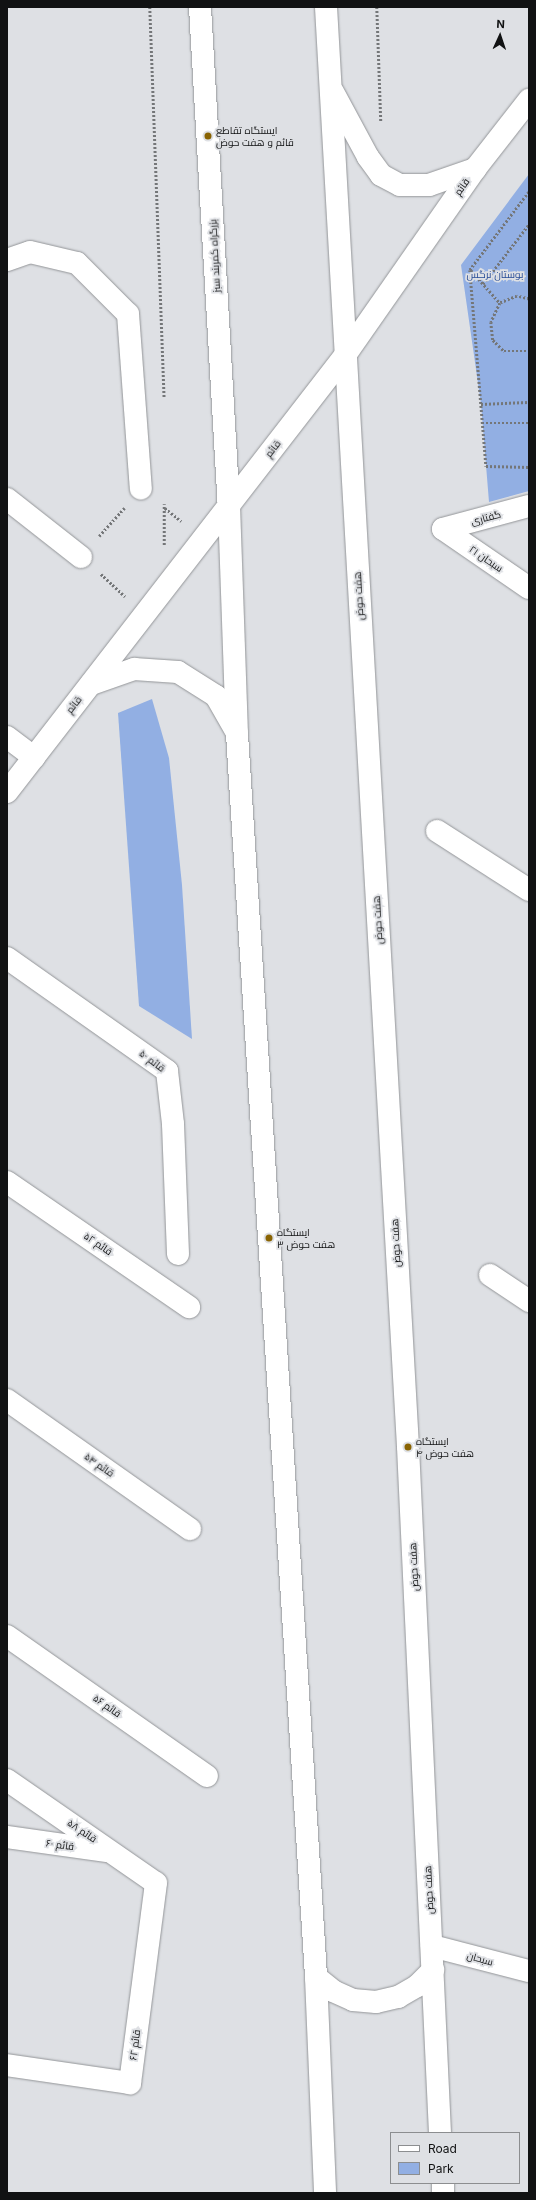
<!DOCTYPE html>
<meta charset="utf-8">
<style>
body{margin:0}
#map{position:relative;width:536px;height:2200px;overflow:hidden;background:#dee0e4;font-family:Inter,Cairo,sans-serif}
div>[style]{position:absolute}
[style*='--x']{left:calc(var(--x)*1px);top:calc(var(--y)*1px);width:calc(var(--w)*1px);rotate:calc(var(--a)*1deg)}
.green>*{inset:0;background:#92afe3}
.path>*{height:2.5px;margin-top:-1.25px;transform-origin:0;background:repeating-linear-gradient(90deg,#747678 0 2px,transparent 0 4px)}
.roads{filter:drop-shadow(0 0 1px #939598) drop-shadow(0 0 1px #939598)}
.minor>*{height:22px;margin:-11px;padding:0 11px;transform-origin:11px;border-radius:11px;background:#fff}
.tertiary>*{height:22px;margin:-11px;padding:0 11px;transform-origin:11px;border-radius:11px;background:#fff}
.trunk>*{height:22px;margin:-11px;padding:0 11px;transform-origin:11px;border-radius:11px;background:#fff}
.dots>*{width:11px;height:11px;translate:-50% -50%;box-sizing:border-box;border:2px solid #dee0e4;border-radius:50%}
span{translate:-50% -50%;white-space:nowrap;text-align:center;line-height:1.15;-webkit-text-stroke:3.5px #dee0e4;paint-order:stroke}
.poi-label{font-size:10px;color:#111213}
.left{translate:0 -50%;text-align:left}
.street-label{font-size:10px;color:#111213}
.park-label{font-size:10px;color:#264b96}
.frame{position:absolute;inset:0;border:8px solid #111213;pointer-events:none}
.legend{position:absolute;left:390px;top:2132px;width:130px;height:52px;box-sizing:border-box;background:#dee0e4;border:1px solid #8c8e90;margin:0;padding:5px 7px;list-style:none;font-size:12px;color:#111213}
.legend li{display:flex;align-items:center;gap:8px;height:20px}
.legend b{width:20px;border:1px solid #8c8e90}
.north{position:absolute;left:480px;top:16px;width:40px;height:40px;-webkit-text-stroke:3px #dee0e4;paint-order:stroke;rotate:3deg;font-size:11px;font-weight:700;line-height:16px;text-align:center;color:#111213}
.north::after{content:'';display:block;margin:auto;width:14px;height:18px;background:#111213;clip-path:polygon(50% 0,100% 100%,50% 72%,0 100%)}
</style>
<div id="map">
<div class="green">
<div style="clip-path:polygon(529px 174px,529px 491px,489px 502px,481px 404px,461px 265px)"></div>
<div style="clip-path:polygon(152px 699px,169px 758px,182px 885px,192px 1039px,139px 1006px,118px 713px)"></div>
</div>
<div class="path">
<div style="--x:150;--y:7;--w:390;--a:87.9"></div>
<div style="--x:377;--y:7;--w:115;--a:88"></div>
<div style="--x:529;--y:192;--w:98;--a:127.1"></div>
<div style="--x:470;--y:270;--w:197;--a:85.3"></div>
<div style="--x:486;--y:466;--w:43;--a:1.3"></div>
<div style="--x:471;--y:270;--w:44;--a:48.7"></div>
<div style="--x:483;--y:284;--w:76;--a:-52.5"></div>
<div style="--x:529;--y:299;--w:12;--a:-166"></div>
<div style="--x:517;--y:296;--w:18;--a:158"></div>
<div style="--x:500;--y:303;--w:21;--a:115"></div>
<div style="--x:491;--y:322;--w:18;--a:84"></div>
<div style="--x:493;--y:340;--w:16;--a:45"></div>
<div style="--x:504;--y:351;--w:25;--a:0"></div>
<div style="--x:481;--y:404;--w:48;--a:-2.4"></div>
<div style="--x:482;--y:423;--w:47;--a:0"></div>
<div style="--x:165;--y:508;--w:21;--a:39"></div>
<div style="--x:99;--y:536;--w:38;--a:-48"></div>
<div style="--x:164;--y:545;--w:41;--a:-90"></div>
<div style="--x:101;--y:574;--w:33;--a:43"></div>
</div>
<div class="roads">
<div class="minor">
<div style="--x:7;--y:260;--w:24;--a:-19"></div>
<div style="--x:30;--y:252;--w:48;--a:13.2"></div>
<div style="--x:77;--y:263;--w:72;--a:45"></div>
<div style="--x:128;--y:314;--w:175;--a:85.8"></div>
<div style="--x:7;--y:499;--w:94;--a:38.1"></div>
<div style="--x:443;--y:529;--w:104;--a:34.5"></div>
<div style="--x:443;--y:529;--w:89;--a:-15"></div>
<div style="--x:7;--y:737;--w:34;--a:37"></div>
<div style="--x:437;--y:831;--w:109;--a:32.7"></div>
<div style="--x:7;--y:958;--w:196;--a:35.2"></div>
<div style="--x:167;--y:1071;--w:53;--a:83.5"></div>
<div style="--x:173;--y:1124;--w:130;--a:87.8"></div>
<div style="--x:7;--y:1182;--w:221;--a:34.5"></div>
<div style="--x:490;--y:1275;--w:47;--a:33.7"></div>
<div style="--x:7;--y:1400;--w:224;--a:35.2"></div>
<div style="--x:7;--y:1636;--w:244;--a:35"></div>
<div style="--x:7;--y:1780;--w:181;--a:34.7"></div>
<div style="--x:156;--y:1883;--w:202;--a:97.4"></div>
<div style="--x:130;--y:2083;--w:124;--a:-171.7"></div>
<div style="--x:7;--y:1837;--w:101;--a:8"></div>
</div>
<div class="tertiary">
<div style="--x:7;--y:792;--w:554;--a:-52.26"></div>
<div style="--x:346;--y:354;--w:226;--a:-55.1"></div>
<div style="--x:475;--y:169;--w:88;--a:-52"></div>
<div style="--x:432;--y:1946;--w:100;--a:14.5"></div>
</div>
<div class="trunk">
<div style="--x:200;--y:7;--w:500;--a:86.7"></div>
<div style="--x:229;--y:506;--w:228;--a:88"></div>
<div style="--x:237;--y:734;--w:1246;--a:86.36"></div>
<div style="--x:316;--y:1977;--w:216;--a:87.6"></div>
<div style="--x:326;--y:7;--w:1442;--a:86.74"></div>
<div style="--x:408;--y:1447;--w:687;--a:87.33"></div>
<div style="--x:333;--y:92;--w:74;--a:61.7"></div>
<div style="--x:368;--y:157;--w:22;--a:54"></div>
<div style="--x:381;--y:175;--w:21;--a:28"></div>
<div style="--x:400;--y:185;--w:29;--a:0"></div>
<div style="--x:429;--y:185;--w:49;--a:-19.2"></div>
<div style="--x:91;--y:684;--w:46;--a:-19.2"></div>
<div style="--x:134;--y:669;--w:44;--a:3.9"></div>
<div style="--x:178;--y:672;--w:45;--a:32.3"></div>
<div style="--x:216;--y:696;--w:40;--a:60.3"></div>
<div style="--x:316;--y:1977;--w:22;--a:39"></div>
<div style="--x:333;--y:1991;--w:22;--a:24"></div>
<div style="--x:353;--y:2000;--w:23;--a:5"></div>
<div style="--x:376;--y:2002;--w:23;--a:-13"></div>
<div style="--x:398;--y:1997;--w:22;--a:-30"></div>
<div style="--x:417;--y:1986;--w:23;--a:-45"></div>
<div style="--x:443;--y:2183;--w:10;--a:90"></div>
</div>
</div>
<div class="dots">
<div style="left:208px;top:136px;background:#8a6403"></div>
<div style="left:269px;top:1238px;background:#8a6403"></div>
<div style="left:408px;top:1447px;background:#8a6403"></div>
</div>
<div class="poi-label">
<span class="left" style="left:216px;top:136px">ایستگاه تقاطع<br>قائم و هفت حوض</span>
<span class="left" style="left:277px;top:1238px">ایستگاه<br>هفت حوض ۳</span>
<span class="left" style="left:416px;top:1447px">ایستگاه<br>هفت حوض ۴</span>
</div>
<div class="street-label">
<span style="left:462px;top:187px;rotate:-55deg">قائم</span>
<span style="left:215px;top:256px;rotate:-93deg">بزرگراه کمربند سبز</span>
<span style="left:273px;top:449px;rotate:-52deg">قائم</span>
<span style="left:486px;top:518px;rotate:-15deg">گفتاری</span>
<span style="left:486px;top:559px;rotate:34deg">سبحان ۲۱</span>
<span style="left:359px;top:596px;rotate:-93deg">هفت حوض</span>
<span style="left:74px;top:705px;rotate:-52deg">قائم</span>
<span style="left:378px;top:920px;rotate:-93deg">هفت حوض</span>
<span style="left:152px;top:1061px;rotate:37deg">قائم ۵۰</span>
<span style="left:396px;top:1243px;rotate:-93deg">هفت حوض</span>
<span style="left:98px;top:1244px;rotate:34deg">قائم ۵۲</span>
<span style="left:99px;top:1465px;rotate:35deg">قائم ۵۴</span>
<span style="left:414px;top:1567px;rotate:-93deg">هفت حوض</span>
<span style="left:107px;top:1706px;rotate:35deg">قائم ۵۶</span>
<span style="left:82px;top:1831px;rotate:34deg">قائم ۵۸</span>
<span style="left:60px;top:1845px;rotate:8deg">قائم ۶۰</span>
<span style="left:429px;top:1890px;rotate:-93deg">هفت حوض</span>
<span style="left:480px;top:1959px;rotate:16deg">سبحان</span>
<span style="left:135px;top:2045px;rotate:-83deg">قائم ۶۲</span>
</div>
<div class="park-label">
<span style="left:495px;top:275px">بوستان نرگس</span>
</div>
<div class="frame"></div>
<ul class="legend">
<li><b style="height:5px;background:#fff"></b>Road</li>
<li><b style="height:11px;background:#92afe3"></b>Park</li>
</ul>
<div class="north">N</div>
</div>
